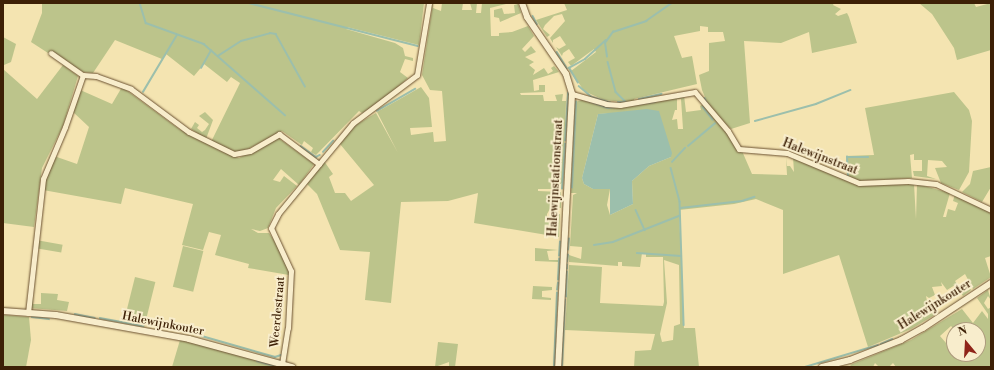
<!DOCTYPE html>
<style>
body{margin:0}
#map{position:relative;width:994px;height:370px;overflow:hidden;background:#f4e4b1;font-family:"Libre Bodoni",serif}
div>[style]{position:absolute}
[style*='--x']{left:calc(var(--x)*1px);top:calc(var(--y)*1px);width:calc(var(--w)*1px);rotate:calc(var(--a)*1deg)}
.green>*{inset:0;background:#bcc48b;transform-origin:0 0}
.water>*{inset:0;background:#9cbfac}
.stream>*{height:1.5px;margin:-0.75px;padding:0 0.75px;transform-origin:0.75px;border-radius:0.75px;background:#9cbfac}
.roads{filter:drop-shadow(0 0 1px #6b5131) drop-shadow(0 0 1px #6b5131)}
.minor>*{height:5px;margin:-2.5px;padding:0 2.5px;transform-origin:2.5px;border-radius:2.5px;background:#f8edcc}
.tertiary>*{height:6px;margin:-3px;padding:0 3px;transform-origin:3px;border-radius:3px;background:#f8edcc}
span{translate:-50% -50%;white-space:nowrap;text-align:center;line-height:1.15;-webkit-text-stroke:4px #f8edcc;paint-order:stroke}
.street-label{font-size:12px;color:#3d2006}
.frame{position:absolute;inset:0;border:4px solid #3d2006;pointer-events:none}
.north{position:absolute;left:946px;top:322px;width:40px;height:40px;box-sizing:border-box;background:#f8edcc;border:1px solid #ad9b7d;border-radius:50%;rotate:342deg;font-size:11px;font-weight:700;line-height:16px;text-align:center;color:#3d2006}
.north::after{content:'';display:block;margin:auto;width:14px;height:18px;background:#8f2418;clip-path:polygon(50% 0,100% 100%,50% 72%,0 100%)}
</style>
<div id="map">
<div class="green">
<div style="clip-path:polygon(42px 3px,424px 3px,419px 45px,347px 27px,346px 29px,395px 43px,403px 48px,405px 56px,413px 58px,413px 61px,405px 59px,400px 72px,408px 78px,381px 102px,362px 113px,359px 111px,316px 155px,311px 152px,313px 148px,304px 141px,302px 145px,282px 131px,248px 149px,236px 152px,211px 142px,240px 83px,231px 77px,227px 82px,204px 64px,194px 76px,166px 54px,162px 59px,115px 40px,93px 73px,83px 72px,50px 51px,48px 53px,31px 42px,42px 13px)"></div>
<div style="clip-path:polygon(433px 3px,433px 8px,441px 11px,442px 3px,463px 3px,462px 10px,472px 10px,470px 3px,477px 3px,476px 13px,481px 13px,482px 3px,510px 3px,490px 8px,491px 36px,499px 36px,499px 33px,512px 32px,528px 26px,534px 36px,522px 49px,525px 52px,531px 46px,536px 52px,525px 57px,534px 62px,529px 65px,535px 70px,533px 75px,544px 68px,548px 74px,553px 71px,551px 68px,554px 66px,559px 72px,533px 80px,534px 91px,539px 90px,539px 85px,545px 85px,545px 92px,520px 93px,521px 95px,543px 95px,544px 101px,557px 101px,555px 95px,563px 94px,562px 101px,566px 101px,563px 182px,554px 189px,538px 189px,538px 191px,561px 192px,561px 208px,551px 207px,547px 214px,547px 218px,554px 219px,555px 214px,560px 214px,559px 237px,474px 223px,478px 193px,448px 201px,401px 202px,391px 303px,365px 300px,370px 252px,340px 250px,317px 194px,307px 184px,324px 161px,333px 174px,329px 177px,335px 193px,345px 193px,351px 201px,374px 185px,340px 144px,354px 126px,376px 113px,398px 153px,377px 112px,421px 87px,429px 98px,432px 127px,410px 128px,411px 135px,433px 132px,434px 142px,446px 141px,442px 91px,430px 90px,422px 75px)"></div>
<div style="clip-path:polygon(564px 3px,834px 3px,833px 5px,841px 9px,835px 14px,838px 16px,847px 13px,849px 17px,857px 43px,812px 53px,809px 32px,781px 43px,744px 41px,750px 123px,731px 129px,710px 109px,702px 90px,699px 75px,709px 71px,709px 43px,725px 41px,723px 32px,708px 32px,708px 27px,700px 26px,700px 31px,674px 36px,682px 58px,692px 56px,697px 84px,634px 99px,635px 103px,604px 100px,584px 91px,571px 71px,596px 52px,594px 49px,571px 66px,568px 62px,575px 58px,569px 49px,563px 53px,562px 56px,556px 47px,559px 49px,566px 45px,560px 36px,553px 40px,553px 43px,550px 38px,565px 21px,562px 14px,554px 16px,545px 25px,543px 29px,550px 35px,547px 37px,536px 20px,567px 10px)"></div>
<div style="clip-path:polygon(919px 3px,974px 3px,976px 7px,991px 3px,991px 50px,957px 60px,954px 48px,932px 14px)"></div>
<div style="clip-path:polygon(518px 4px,521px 13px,500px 22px,499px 18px,494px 17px,494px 10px,502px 8px,504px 14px,515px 13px,514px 5px)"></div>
<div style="clip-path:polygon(3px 37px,16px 44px,11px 62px,4px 65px)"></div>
<div style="clip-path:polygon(63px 65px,78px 76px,63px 126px,42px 168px,34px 227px,3px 223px,3px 69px,37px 99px)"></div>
<div style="clip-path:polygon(122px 87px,179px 129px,225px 153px,239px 158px,277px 137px,314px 164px,299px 185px,281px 169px,273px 180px,280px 182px,284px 176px,297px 186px,276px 208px,268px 228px,260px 231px,251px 229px,258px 233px,269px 233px,284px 255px,289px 268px,289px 275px,248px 268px,249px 264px,215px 255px,221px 235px,209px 232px,203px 250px,182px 245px,193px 204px,125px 188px,121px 204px,43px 190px,46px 173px,54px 156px,77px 164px,89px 127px,72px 111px,78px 89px,112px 104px)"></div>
<div style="clip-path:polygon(954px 92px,969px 110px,972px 121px,969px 172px,959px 190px,941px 183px,935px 168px,947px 167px,942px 161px,928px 160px,927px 176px,936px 179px,914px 176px,913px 171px,922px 171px,922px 160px,914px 160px,914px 154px,910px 155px,912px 178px,859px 181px,847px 177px,846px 156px,874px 155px,865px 108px)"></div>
<div style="clip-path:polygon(evenodd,684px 95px,686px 112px,701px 110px,700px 106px,703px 104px,726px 132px,738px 152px,742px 151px,752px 174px,787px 175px,786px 157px,787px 166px,790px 166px,794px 172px,793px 157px,856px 185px,914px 184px,916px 219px,917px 184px,950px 193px,943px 217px,946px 217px,948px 209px,955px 211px,958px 203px,953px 201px,955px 194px,991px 212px,991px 256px,985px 258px,991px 277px,973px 289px,965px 274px,955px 281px,962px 291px,967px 288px,967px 284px,971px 290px,963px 296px,955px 285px,947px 290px,941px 282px,942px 286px,932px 287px,935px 295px,929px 298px,926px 296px,928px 306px,923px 309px,927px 314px,936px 309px,938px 313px,911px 329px,868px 347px,839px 255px,783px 274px,783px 210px,756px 199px,734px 204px,679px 210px,684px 328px,695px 328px,699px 367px,634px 367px,635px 351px,651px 350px,655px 334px,565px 330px,569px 265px,602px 267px,600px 303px,663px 306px,664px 302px,663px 257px,646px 257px,646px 254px,642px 253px,640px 267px,622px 266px,622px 262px,618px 262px,618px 266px,569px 262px,569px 255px,581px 259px,582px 247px,570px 246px,573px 195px,577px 193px,571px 193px,575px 102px,582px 100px,601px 106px,626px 106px,684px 95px,677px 99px,681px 99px,683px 129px,678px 129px,677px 119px,672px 120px,675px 110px,677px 110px,677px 99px,684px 95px,630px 112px,671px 157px,649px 166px,632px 181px,633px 204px,610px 215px,607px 205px,610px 189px,593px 189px,584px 184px,582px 178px,598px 114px,630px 112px,684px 95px,664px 260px,679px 265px,680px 324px,674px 326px,673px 340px,662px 342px,660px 334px,667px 303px,664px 260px)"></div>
<div style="clip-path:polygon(205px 112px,213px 120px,206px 139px,191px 129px,195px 122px,199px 125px,197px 128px,202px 132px,205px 130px,209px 124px,199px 116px)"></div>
<div style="clip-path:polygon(991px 167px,991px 187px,982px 202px,962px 192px,970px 184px,973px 171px)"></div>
<div style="left:36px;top:240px;width:27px;height:8px;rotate:10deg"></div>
<div style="left:183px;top:246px;width:21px;height:42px;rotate:14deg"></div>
<div style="clip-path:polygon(535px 248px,558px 250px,547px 251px,549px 260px,558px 260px,558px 262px,535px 261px)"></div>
<div style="left:135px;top:277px;width:21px;height:47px;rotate:14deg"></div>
<div style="clip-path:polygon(533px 286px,552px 287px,552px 290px,542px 291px,542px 297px,551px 298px,551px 300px,532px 299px)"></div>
<div style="clip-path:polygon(evenodd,988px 290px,991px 300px,988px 296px,984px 303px,988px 309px,991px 307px,991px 367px,896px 367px,893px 363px,889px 367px,879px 367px,875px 363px,873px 367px,852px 367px,850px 365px,911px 340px,962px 309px,973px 323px,982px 311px,988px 319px,988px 314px,977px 298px,988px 290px,951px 326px,955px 330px,978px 330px,978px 354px,954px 354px,954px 334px,946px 343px,940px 336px,951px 326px)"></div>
<div style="clip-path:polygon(33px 293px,33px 304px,41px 304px,41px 293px,58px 294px,57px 300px,69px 302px,67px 311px,30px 308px)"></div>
<div style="clip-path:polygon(3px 315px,29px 317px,31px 340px,26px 367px,3px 367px)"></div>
<div style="clip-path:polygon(180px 340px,224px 350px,279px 367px,172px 367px)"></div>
<div style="clip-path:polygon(438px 342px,458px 344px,455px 367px,449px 367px,449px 362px,435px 367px)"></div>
</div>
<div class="water">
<div style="clip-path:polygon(647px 109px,659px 111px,672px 153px,671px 157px,649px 166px,632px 181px,633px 204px,610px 215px,610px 189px,593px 189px,584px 184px,582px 178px,598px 114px)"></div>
</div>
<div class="stream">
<div style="--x:140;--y:3;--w:21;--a:73"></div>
<div style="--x:146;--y:23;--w:62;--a:19.9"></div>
<div style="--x:204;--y:44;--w:108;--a:41.2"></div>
<div style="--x:249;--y:3;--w:174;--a:14.3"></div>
<div style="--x:533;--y:16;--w:9;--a:63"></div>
<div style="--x:557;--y:52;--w:19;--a:58"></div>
<div style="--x:218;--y:56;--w:27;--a:-33"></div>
<div style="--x:241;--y:41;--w:30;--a:-15"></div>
<div style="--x:270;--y:33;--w:6;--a:9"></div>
<div style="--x:276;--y:34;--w:60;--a:60.9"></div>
<div style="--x:607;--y:57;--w:14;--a:-98"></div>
<div style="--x:605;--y:43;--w:14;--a:-54"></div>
<div style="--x:613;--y:32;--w:35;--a:-18"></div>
<div style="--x:646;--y:21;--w:32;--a:-35"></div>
<div style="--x:608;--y:62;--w:31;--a:75"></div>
<div style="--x:616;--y:92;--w:13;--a:45"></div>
<div style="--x:201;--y:68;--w:20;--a:-60"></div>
<div style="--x:578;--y:83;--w:17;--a:-121"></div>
<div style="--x:569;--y:68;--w:18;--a:-29"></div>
<div style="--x:585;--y:59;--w:28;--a:-42"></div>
<div style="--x:579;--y:86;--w:17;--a:40"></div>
<div style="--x:592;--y:97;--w:19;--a:16"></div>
<div style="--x:143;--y:92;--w:66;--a:-59.2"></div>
<div style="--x:705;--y:98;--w:5;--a:68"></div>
<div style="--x:639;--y:99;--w:23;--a:-13"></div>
<div style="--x:586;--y:100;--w:23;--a:20"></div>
<div style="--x:608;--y:108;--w:47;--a:-7.3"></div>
<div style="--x:618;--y:102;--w:8;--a:0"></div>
<div style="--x:703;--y:107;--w:16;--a:52"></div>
<div style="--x:377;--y:111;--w:44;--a:-30.1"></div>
<div style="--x:755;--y:121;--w:63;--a:-15.6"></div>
<div style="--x:816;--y:104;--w:37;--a:-22"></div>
<div style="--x:565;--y:141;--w:48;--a:-86.4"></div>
<div style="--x:301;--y:146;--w:19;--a:36"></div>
<div style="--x:316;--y:157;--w:4;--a:-27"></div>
<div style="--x:688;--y:146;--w:35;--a:-40"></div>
<div style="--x:323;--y:152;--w:15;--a:-48"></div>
<div style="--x:672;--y:162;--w:19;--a:-47"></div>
<div style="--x:671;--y:168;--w:35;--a:75"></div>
<div style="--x:680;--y:202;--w:123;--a:88.1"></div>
<div style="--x:848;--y:176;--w:19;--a:-93"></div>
<div style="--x:847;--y:157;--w:21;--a:0"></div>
<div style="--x:572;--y:188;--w:86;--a:-87.3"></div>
<div style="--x:562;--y:189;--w:45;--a:-86.2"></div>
<div style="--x:680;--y:208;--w:62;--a:-6.4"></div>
<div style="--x:742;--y:201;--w:13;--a:-18"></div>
<div style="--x:636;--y:210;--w:22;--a:66"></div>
<div style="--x:594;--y:245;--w:19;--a:-9"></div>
<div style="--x:613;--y:242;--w:71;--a:-21.5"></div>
<div style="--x:568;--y:250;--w:11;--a:-85"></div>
<div style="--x:637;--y:253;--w:44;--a:3.9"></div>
<div style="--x:559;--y:256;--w:14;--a:-86"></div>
<div style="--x:567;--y:262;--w:7;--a:-82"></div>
<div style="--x:567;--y:269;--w:4;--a:-90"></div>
<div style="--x:558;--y:280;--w:21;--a:-87"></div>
<div style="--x:557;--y:290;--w:7;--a:-82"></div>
<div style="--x:566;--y:297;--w:25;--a:-88"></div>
<div style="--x:75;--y:314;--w:20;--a:11"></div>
<div style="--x:32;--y:317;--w:17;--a:7"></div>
<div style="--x:100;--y:318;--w:44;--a:10.5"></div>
<div style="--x:202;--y:336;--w:76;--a:16"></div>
<div style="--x:275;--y:357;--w:6;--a:-18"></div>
<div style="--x:881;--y:344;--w:12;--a:-24"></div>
<div style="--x:257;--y:361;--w:22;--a:16"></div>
<div style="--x:554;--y:367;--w:74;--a:-87.7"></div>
<div style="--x:562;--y:367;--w:67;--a:-87.4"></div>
<div style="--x:805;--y:367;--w:76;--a:-16.8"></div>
</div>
<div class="roads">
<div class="minor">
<div style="--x:51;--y:53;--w:39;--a:35"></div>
<div style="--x:572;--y:94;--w:35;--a:16"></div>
<div style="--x:606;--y:104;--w:14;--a:4"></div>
<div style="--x:620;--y:105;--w:76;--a:-9.8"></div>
<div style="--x:695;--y:92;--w:51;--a:49.8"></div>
<div style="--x:728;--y:131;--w:21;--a:59"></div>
<div style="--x:739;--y:149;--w:48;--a:4.8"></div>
<div style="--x:787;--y:153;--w:78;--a:22.6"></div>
<div style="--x:859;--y:183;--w:49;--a:-2.3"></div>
<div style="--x:908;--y:181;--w:28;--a:6"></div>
<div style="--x:936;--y:184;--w:61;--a:25.3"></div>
<div style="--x:28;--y:313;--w:135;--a:-83.6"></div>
<div style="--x:43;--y:179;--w:56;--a:-67.1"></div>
<div style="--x:65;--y:127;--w:55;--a:-70.9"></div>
<div style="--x:83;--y:75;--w:13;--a:4"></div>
<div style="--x:96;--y:76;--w:37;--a:20"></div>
<div style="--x:131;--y:89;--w:72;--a:36.6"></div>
<div style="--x:189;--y:132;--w:50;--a:26.1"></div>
<div style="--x:234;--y:154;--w:16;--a:-11"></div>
<div style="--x:250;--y:151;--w:34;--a:-30"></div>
<div style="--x:279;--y:134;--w:50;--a:36.9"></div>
<div style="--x:319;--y:164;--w:53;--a:-50.3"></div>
<div style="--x:353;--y:123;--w:80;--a:-36.9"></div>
<div style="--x:417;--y:75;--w:73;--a:-80.5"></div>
<div style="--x:282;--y:364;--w:36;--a:-81"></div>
<div style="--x:288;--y:328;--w:57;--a:-87"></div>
<div style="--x:291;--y:271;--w:47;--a:-114.9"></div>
<div style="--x:271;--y:228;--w:16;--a:-63"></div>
<div style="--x:278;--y:214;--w:65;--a:-50.6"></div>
</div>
<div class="tertiary">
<div style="--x:522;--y:3;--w:15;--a:70"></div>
<div style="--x:527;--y:17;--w:69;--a:55.6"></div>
<div style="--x:566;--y:74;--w:21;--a:73"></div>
<div style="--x:572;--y:94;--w:273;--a:92.9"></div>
<div style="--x:3;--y:311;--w:53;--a:4.3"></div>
<div style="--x:56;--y:315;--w:135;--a:10.2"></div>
<div style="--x:189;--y:339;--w:107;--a:15.2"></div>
<div style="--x:822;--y:367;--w:29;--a:-14"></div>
<div style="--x:850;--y:360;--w:55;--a:-21.4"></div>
<div style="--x:901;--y:340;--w:25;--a:-29"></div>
<div style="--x:923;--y:328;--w:82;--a:-33.5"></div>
</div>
</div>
<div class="street-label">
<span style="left:820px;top:157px;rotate:21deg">Halewijnstraat</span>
<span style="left:556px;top:178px;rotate:-87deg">Halewijnstationstraat</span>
<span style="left:935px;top:305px;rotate:-32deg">Halewijnkouter</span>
<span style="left:278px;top:312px;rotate:-85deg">Weerdestraat</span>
<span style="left:163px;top:324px;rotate:11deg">Halewijnkouter</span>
</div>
<div class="frame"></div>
<div class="north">N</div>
</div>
